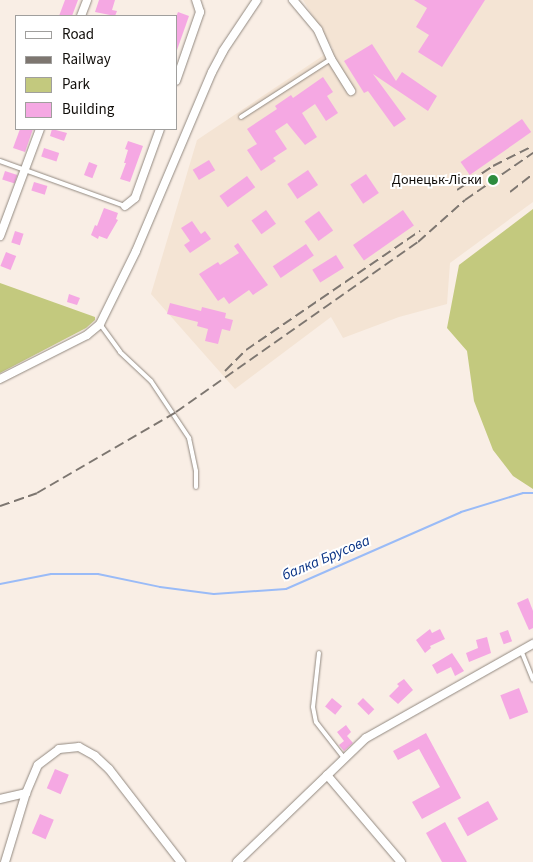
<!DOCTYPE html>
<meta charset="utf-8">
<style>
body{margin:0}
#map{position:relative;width:533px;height:862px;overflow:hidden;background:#f9eee5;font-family:"Source Sans 3",sans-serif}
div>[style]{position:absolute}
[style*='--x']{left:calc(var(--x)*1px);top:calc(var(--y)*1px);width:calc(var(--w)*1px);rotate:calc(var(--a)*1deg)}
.built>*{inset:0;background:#f4e4d4}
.green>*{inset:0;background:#c3c97e}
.stream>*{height:2px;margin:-1px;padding:0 1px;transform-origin:1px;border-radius:1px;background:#9abbf7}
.building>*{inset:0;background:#f5a8e3;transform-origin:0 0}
.roads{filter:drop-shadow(0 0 1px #928980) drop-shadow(0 0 1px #928980)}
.service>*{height:4px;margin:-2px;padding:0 2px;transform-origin:2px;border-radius:2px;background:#fff}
.minor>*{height:8px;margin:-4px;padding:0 4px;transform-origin:4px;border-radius:4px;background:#fff}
.rail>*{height:2px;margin-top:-1px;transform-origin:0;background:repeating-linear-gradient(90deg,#7d7670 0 10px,transparent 0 15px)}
.dots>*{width:14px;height:14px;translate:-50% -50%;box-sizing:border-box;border:2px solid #fff;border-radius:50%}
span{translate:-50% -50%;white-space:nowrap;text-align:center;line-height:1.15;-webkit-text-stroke:4px #fff;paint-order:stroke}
.poi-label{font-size:14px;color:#110e0a}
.right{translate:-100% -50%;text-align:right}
.water-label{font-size:15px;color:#083285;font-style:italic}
.legend{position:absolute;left:15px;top:15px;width:162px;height:115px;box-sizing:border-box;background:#fff;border:1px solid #a09f9d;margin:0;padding:6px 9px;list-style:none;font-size:15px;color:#110e0a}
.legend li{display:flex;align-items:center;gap:10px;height:25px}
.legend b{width:25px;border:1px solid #a09f9d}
</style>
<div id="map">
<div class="built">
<div style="clip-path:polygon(303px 0,533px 0,533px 202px,450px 263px,447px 304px,399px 317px,343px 338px,331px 317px,235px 389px,151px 294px,197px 140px,333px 49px)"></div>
</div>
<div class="green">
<div style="clip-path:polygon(533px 209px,533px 489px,513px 476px,493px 450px,474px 401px,467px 351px,447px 328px,459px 265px)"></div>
<div style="clip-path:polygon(0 283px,95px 317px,95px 320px,86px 328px,0 373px)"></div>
</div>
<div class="stream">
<div style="--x:0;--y:584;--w:52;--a:-11.1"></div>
<div style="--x:51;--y:574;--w:47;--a:0"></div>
<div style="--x:98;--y:574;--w:63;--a:11.8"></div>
<div style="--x:160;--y:587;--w:54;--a:7.4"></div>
<div style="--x:214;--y:594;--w:72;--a:-4"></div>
<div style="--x:286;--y:589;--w:191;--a:-23.7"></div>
<div style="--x:461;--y:512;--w:65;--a:-17"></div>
<div style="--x:523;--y:493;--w:10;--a:0"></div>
</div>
<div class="building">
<div style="clip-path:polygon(65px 0,78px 0,72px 16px,59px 16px)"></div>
<div style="clip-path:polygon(99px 0,115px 0,112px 10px,117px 11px,115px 16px,95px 12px)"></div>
<div style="clip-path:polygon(414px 0,485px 0,442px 67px,418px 52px,429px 35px,416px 27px,427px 8px)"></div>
<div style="clip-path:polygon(178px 12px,189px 16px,177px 50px,176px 17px)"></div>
<div style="clip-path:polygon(372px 44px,396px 81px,402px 72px,437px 96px,428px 111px,373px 74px,406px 119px,394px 127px,368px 91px,364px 93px,344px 61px)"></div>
<div style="clip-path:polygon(323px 77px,333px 92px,327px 96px,338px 113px,326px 121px,315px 104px,302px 113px,317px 137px,305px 145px,287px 123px,275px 131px,287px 149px,273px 158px,276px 161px,261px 171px,247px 150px,257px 144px,247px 129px,277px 109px,275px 106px,291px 95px,293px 98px)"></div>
<div style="left:522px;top:119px;width:16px;height:75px;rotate:55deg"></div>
<div style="clip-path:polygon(20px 129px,33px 129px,25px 152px,13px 148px)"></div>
<div style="clip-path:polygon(52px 129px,67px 133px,64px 141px,50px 136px)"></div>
<div style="clip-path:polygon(128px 141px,143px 146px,130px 182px,120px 179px,126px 163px,124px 163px,128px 150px,125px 149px)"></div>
<div style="left:44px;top:148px;width:16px;height:9px;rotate:18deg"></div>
<div style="left:209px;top:160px;width:12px;height:19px;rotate:59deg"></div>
<div style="left:89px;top:162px;width:9px;height:14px;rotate:21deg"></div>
<div style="left:308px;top:170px;width:18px;height:25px;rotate:56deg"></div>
<div style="left:5px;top:171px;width:13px;height:9px;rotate:18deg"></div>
<div style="left:366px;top:174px;width:23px;height:19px;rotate:56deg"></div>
<div style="left:247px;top:176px;width:14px;height:34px;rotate:54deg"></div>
<div style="left:34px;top:182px;width:14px;height:9px;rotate:17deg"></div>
<div style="clip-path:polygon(104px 208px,118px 213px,116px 219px,118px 220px,107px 239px,99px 236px,98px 239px,91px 235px,95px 225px,97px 226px)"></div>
<div style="left:266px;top:210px;width:17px;height:18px;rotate:54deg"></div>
<div style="left:403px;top:210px;width:19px;height:61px;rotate:55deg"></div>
<div style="left:319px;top:211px;width:24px;height:18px;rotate:54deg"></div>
<div style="clip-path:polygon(192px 221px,201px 234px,205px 231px,211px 239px,190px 253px,184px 245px,190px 241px,181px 228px)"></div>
<div style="left:15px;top:231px;width:9px;height:12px;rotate:18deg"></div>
<div style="clip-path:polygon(238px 243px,268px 285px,253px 295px,249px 290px,229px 304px,224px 297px,218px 301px,199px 274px,218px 262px,220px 265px,239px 253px,234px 246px)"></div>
<div style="left:306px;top:244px;width:14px;height:40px;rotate:56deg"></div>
<div style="left:6px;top:252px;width:11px;height:15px;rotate:22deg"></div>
<div style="left:336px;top:255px;width:15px;height:28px;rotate:58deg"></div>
<div style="clip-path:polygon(69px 294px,80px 298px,77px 305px,67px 302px)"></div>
<div style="clip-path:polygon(170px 303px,201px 311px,202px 307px,226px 313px,225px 318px,233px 320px,230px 331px,222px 329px,218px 344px,205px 341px,208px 329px,197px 326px,198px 322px,167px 314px)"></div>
<div style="clip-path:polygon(528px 598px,533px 611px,533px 628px,529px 630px,517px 603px)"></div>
<div style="clip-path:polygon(430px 629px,432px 633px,440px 629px,445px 639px,430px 646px,431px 648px,425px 653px,416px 640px)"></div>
<div style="left:508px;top:630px;width:12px;height:9px;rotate:70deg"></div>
<div style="clip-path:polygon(487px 637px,491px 653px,469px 662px,466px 653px,478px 648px,476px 640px)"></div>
<div style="clip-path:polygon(452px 653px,464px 671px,455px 676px,451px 667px,437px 674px,432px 665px)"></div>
<div style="clip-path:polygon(404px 679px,413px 690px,398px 704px,389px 696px,399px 686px,397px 684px)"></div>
<div style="left:519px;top:688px;width:26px;height:20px;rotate:69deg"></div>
<div style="left:332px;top:698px;width:13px;height:11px;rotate:39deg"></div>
<div style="left:363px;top:698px;width:16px;height:8px;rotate:45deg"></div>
<div style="clip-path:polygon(346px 725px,351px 732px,347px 736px,353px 743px,344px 751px,339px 745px,344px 741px,337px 732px)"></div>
<div style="clip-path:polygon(426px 733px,461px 798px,422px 819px,412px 802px,440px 787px,419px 749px,398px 760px,393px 751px)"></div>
<div style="left:55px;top:769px;width:15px;height:21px;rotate:23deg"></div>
<div style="left:488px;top:801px;width:21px;height:35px;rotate:61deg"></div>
<div style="left:40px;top:814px;width:15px;height:21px;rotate:23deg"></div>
<div style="clip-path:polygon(445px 822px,467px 862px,442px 862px,426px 833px)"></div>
</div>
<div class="roads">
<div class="service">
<div style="--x:241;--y:117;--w:107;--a:-32.8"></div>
<div style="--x:0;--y:161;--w:133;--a:19.8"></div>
<div style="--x:100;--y:324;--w:34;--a:54"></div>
<div style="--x:120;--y:352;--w:42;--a:43.1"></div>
<div style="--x:151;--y:381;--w:69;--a:56.3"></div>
<div style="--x:189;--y:438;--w:34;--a:78"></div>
<div style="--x:196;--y:471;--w:16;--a:90"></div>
<div style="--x:521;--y:650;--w:32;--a:68"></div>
<div style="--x:319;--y:653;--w:54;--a:96.3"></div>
<div style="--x:313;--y:707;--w:15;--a:79"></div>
<div style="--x:316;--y:722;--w:46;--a:52.1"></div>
</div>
<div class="minor">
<div style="--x:293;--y:0;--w:39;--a:50"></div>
<div style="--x:318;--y:30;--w:32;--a:66"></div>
<div style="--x:331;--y:59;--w:38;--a:58"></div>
<div style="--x:81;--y:16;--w:17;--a:-69"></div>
<div style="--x:176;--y:81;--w:73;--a:-70.8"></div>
<div style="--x:200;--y:12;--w:13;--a:-108"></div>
<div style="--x:125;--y:206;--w:13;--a:-39"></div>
<div style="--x:135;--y:198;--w:73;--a:-70.1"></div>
<div style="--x:0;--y:236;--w:114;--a:-69.5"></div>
<div style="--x:0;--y:379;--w:97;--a:-26.8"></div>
<div style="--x:87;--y:335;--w:17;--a:-40"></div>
<div style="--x:100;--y:324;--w:81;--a:-63.7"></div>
<div style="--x:136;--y:251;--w:194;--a:-67"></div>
<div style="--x:212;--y:72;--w:24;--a:-62"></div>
<div style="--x:223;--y:51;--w:61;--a:-56.3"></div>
<div style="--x:327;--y:775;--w:114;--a:49.6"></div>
<div style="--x:0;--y:799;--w:27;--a:-13"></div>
<div style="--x:5;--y:862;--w:72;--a:-73.1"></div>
<div style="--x:26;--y:793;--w:30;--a:-67"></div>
<div style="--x:38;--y:765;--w:26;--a:-37"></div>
<div style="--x:59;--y:749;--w:20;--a:-6"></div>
<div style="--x:79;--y:747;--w:18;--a:29"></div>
<div style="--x:95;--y:756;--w:19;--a:43"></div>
<div style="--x:109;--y:769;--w:118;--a:52.3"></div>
<div style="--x:237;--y:862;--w:179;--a:-43.9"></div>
<div style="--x:366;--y:738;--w:192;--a:-29.4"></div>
</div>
</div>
<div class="rail">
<div style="--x:457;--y:190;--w:43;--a:-33.7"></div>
<div style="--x:493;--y:166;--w:42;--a:-26.6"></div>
<div style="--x:510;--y:192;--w:29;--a:-38"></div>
<div style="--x:225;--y:371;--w:30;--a:-45"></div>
<div style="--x:246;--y:350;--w:211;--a:-34.4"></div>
<div style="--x:0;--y:506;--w:39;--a:-19"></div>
<div style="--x:37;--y:493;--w:161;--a:-30.2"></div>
<div style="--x:176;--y:412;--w:296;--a:-35.1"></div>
<div style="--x:418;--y:242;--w:63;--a:-41.8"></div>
<div style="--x:465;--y:200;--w:83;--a:-34.7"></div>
</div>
<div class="dots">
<div style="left:493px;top:180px;background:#2d8c3e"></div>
</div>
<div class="poi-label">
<span class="right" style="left:482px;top:180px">Донецьк-Ліски</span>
</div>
<div class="water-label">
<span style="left:326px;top:558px;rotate:-23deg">балка Брусова</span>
</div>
<ul class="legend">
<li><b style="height:6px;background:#fff"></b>Road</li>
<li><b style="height:6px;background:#7d7670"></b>Railway</li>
<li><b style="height:14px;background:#c3c97e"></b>Park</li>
<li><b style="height:14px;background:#f5a8e3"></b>Building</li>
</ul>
</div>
